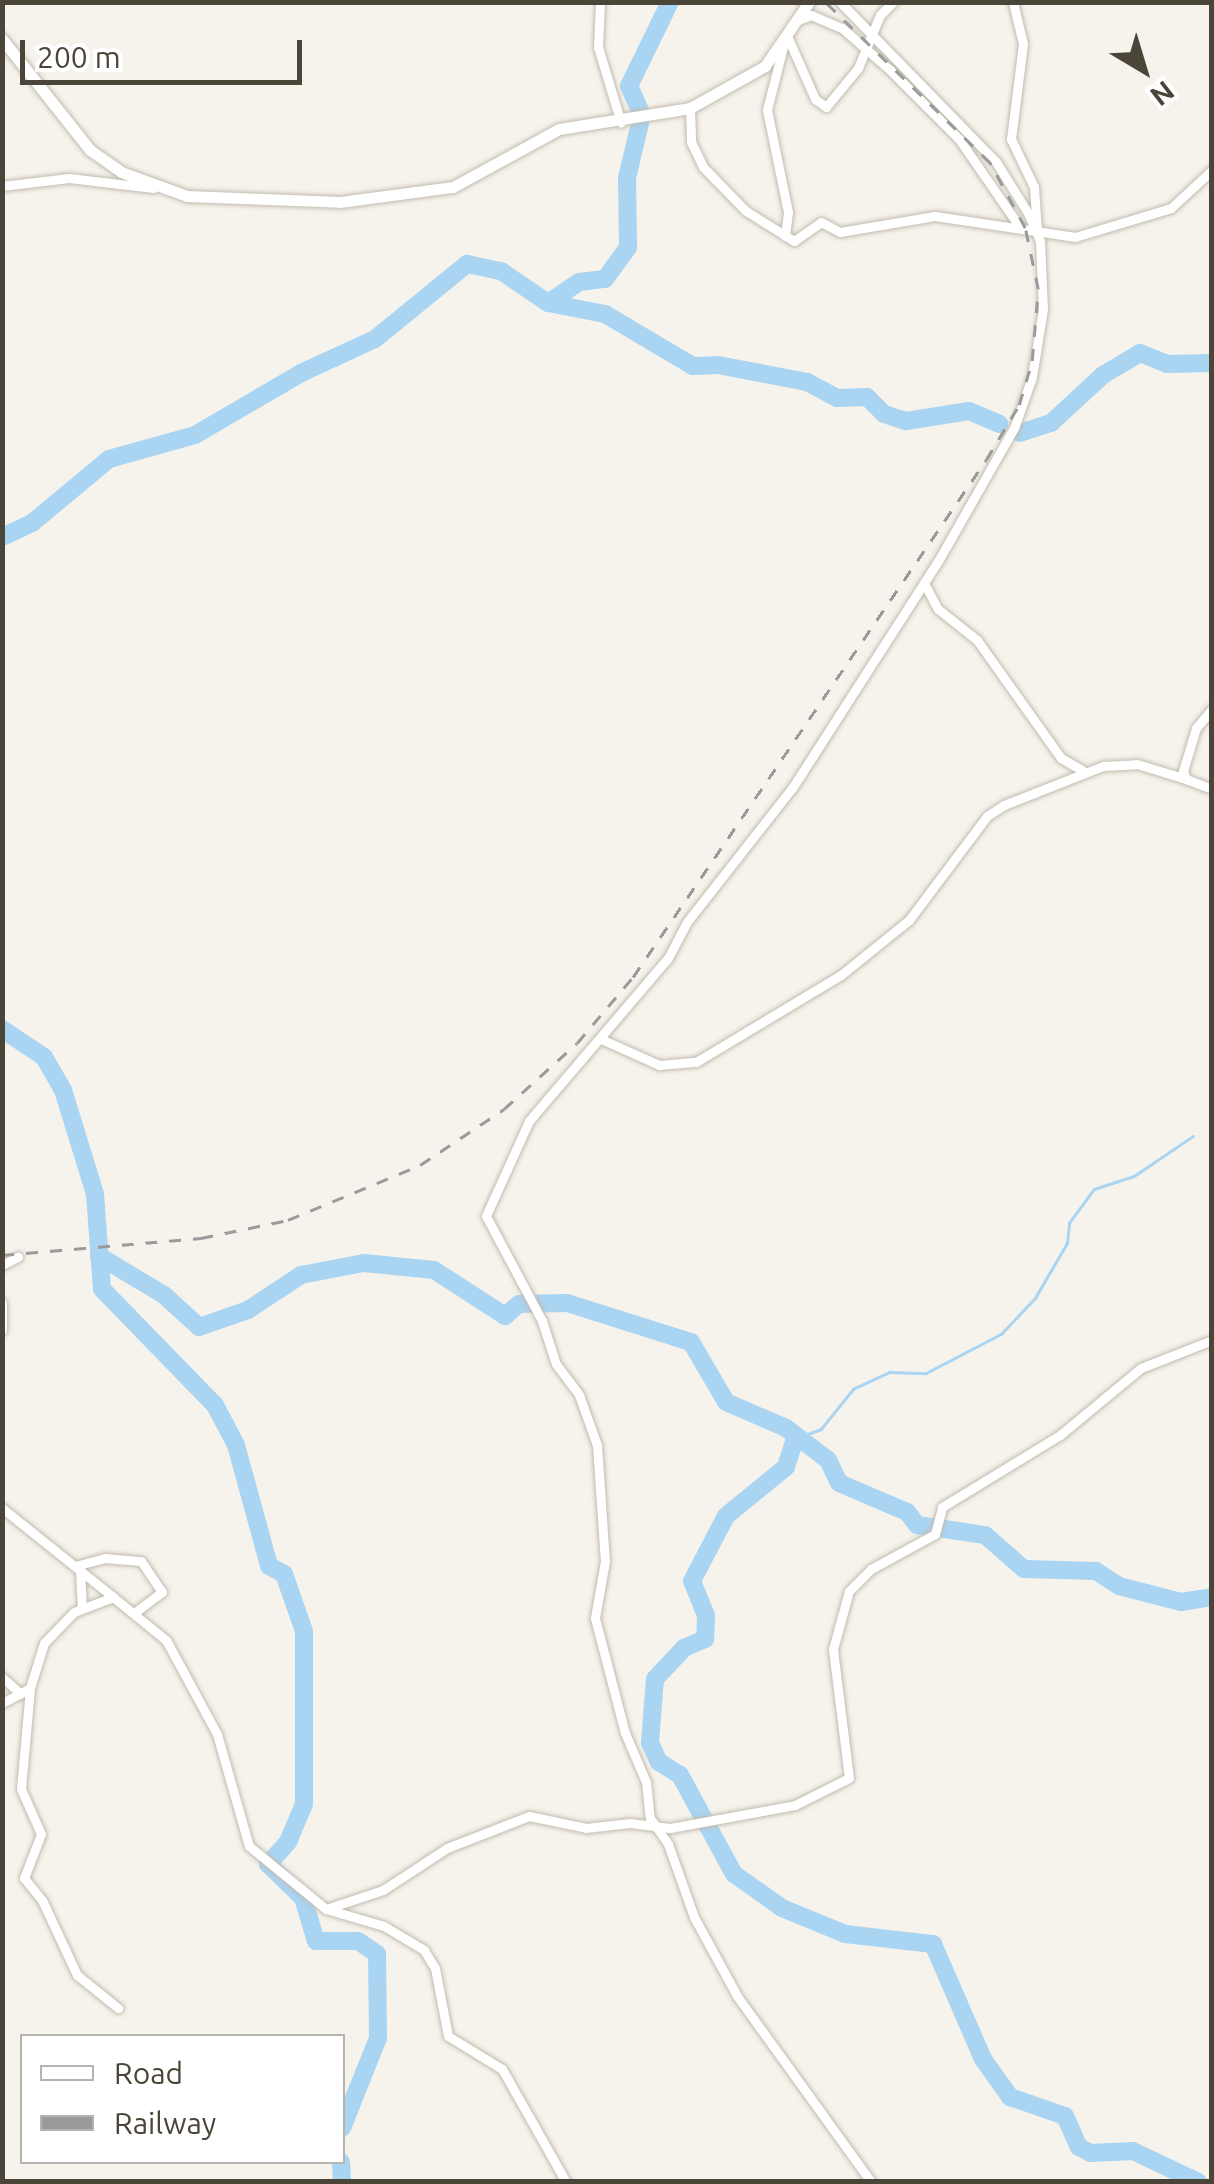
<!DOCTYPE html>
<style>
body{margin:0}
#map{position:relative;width:1214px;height:2184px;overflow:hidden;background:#f6f3ec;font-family:Ubuntu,sans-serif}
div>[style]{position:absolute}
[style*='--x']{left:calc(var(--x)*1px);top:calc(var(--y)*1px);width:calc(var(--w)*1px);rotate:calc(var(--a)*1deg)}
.stream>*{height:2.5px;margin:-1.25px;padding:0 1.25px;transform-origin:1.25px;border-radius:1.25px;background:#a9d4f2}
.river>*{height:18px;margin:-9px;padding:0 9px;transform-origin:9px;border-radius:9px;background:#a9d4f2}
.roads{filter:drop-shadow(0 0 2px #c2bbae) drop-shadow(0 0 2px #c2bbae)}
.minor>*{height:9px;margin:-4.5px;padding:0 4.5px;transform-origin:4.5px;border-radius:4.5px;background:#fff}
.tertiary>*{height:11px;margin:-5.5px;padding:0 5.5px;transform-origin:5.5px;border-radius:5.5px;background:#fff}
.rail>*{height:2.5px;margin-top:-1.25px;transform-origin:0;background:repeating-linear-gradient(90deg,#9a9a9a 0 12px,transparent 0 24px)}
span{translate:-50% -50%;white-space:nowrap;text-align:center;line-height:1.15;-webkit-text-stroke:8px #fff;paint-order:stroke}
.frame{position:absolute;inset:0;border:5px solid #4b4439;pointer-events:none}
.legend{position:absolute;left:20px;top:2034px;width:325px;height:130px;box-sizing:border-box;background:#fff;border:2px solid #b7b4b0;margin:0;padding:12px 18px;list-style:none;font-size:30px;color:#4b4439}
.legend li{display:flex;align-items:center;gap:20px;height:50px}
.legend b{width:50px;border:2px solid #b7b4b0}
.north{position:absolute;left:1094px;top:20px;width:100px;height:100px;-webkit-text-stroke:8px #fff;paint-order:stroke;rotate:142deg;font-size:28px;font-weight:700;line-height:40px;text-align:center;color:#4b4439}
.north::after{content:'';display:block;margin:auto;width:35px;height:45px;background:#4b4439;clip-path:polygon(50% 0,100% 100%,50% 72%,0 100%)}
.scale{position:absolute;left:20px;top:40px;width:282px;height:45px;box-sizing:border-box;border:5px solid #4b4439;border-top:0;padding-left:12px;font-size:30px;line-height:35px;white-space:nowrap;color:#4b4439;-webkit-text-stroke:8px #fff;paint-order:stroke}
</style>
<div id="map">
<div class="stream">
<div style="--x:795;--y:1439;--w:28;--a:-21"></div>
<div style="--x:821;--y:1429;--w:51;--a:-51.3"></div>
<div style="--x:853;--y:1389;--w:40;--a:-25"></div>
<div style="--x:889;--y:1372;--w:37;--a:2"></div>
<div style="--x:926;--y:1373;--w:85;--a:-27.5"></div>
<div style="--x:1001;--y:1334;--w:50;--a:-46.6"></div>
<div style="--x:1035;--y:1298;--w:64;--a:-59.8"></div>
<div style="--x:1067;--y:1243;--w:20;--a:-84"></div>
<div style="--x:1069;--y:1223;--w:42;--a:-53.7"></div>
<div style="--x:1094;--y:1189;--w:42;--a:-18"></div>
<div style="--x:1134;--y:1176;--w:71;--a:-34.1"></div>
</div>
<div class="river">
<div style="--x:548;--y:303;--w:37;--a:-34"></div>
<div style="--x:579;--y:282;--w:26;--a:-7"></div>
<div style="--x:605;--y:279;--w:39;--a:-54"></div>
<div style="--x:628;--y:247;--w:69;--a:-90.8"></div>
<div style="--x:627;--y:178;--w:65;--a:-76.6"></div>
<div style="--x:642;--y:115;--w:32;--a:-114"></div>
<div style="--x:629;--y:86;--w:93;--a:-64"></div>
<div style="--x:1020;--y:433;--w:33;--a:-18"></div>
<div style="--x:1051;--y:423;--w:71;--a:-42.7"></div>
<div style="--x:1103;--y:375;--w:43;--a:-30.7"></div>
<div style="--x:1140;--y:353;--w:29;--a:22"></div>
<div style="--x:1167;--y:364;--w:45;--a:-1.3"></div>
<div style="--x:2;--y:537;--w:33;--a:-25"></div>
<div style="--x:32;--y:523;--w:100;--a:-39.7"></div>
<div style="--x:109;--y:459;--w:89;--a:-15.6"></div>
<div style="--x:195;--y:435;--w:123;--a:-30.3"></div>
<div style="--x:301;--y:373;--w:81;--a:-24.7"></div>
<div style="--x:375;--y:339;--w:119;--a:-39.2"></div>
<div style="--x:467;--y:264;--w:35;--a:12"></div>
<div style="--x:501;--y:271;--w:57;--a:34.2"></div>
<div style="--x:548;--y:303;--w:58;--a:10.9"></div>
<div style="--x:605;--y:314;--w:102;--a:30.6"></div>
<div style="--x:693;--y:366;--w:25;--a:-2"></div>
<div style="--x:718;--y:365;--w:91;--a:10.8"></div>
<div style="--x:807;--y:382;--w:34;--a:28"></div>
<div style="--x:837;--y:398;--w:30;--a:-2"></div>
<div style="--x:867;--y:397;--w:24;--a:45"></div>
<div style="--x:884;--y:414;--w:23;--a:18"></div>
<div style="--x:906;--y:421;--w:64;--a:-9"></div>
<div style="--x:969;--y:411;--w:33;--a:23"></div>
<div style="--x:2;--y:1029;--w:50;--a:33.7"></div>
<div style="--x:44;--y:1057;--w:38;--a:60"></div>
<div style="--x:63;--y:1090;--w:109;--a:72.9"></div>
<div style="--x:95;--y:1194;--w:95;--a:85.8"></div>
<div style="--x:102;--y:1289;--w:162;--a:45.8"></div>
<div style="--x:215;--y:1405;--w:45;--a:62.3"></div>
<div style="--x:236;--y:1445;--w:125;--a:74.7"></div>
<div style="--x:269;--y:1566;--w:17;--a:28"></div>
<div style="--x:284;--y:1574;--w:60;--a:70.7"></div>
<div style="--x:304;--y:1631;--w:173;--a:90"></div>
<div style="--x:304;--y:1804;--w:41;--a:112.8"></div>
<div style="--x:288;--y:1842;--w:30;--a:132"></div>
<div style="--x:268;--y:1864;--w:49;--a:44.2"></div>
<div style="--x:303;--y:1898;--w:45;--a:73.2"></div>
<div style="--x:316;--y:1941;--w:42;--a:0"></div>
<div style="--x:358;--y:1941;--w:23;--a:34"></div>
<div style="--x:377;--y:1954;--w:84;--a:89.3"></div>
<div style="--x:378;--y:2038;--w:97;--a:111.8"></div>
<div style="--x:99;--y:1256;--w:76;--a:31"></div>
<div style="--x:164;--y:1295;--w:47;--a:42.4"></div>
<div style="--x:199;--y:1327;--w:52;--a:-19.1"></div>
<div style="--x:248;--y:1310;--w:64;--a:-33.4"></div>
<div style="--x:301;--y:1275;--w:64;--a:-10.8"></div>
<div style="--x:364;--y:1263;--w:70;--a:5.7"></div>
<div style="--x:434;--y:1270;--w:85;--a:32.9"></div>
<div style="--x:505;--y:1316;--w:18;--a:-41"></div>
<div style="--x:519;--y:1304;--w:48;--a:-1.2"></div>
<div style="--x:567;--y:1303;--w:130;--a:17.5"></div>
<div style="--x:691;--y:1342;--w:69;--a:59.7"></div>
<div style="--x:726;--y:1402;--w:65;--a:23.4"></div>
<div style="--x:786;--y:1428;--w:53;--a:37.3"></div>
<div style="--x:828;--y:1460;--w:25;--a:64"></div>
<div style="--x:839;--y:1483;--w:74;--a:23.1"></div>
<div style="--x:907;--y:1512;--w:16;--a:52"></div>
<div style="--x:917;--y:1525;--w:69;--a:8.4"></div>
<div style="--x:985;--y:1535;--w:52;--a:41.1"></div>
<div style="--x:1024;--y:1569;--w:72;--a:1.6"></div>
<div style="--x:1096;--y:1571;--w:27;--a:33"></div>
<div style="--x:1119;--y:1586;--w:64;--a:14.5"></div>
<div style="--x:1181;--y:1602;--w:31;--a:-9"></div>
<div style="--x:795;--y:1439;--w:29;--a:108"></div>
<div style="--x:786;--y:1467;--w:77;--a:140.8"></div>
<div style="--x:726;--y:1516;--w:73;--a:117.6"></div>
<div style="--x:692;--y:1581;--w:38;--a:68"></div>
<div style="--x:706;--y:1616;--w:23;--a:92"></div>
<div style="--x:705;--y:1639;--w:23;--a:157"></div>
<div style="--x:684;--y:1648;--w:42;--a:133.1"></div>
<div style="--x:655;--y:1679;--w:64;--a:94.5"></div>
<div style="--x:650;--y:1743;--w:21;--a:65"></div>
<div style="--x:659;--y:1762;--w:25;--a:32"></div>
<div style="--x:680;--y:1775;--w:113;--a:61.4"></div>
<div style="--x:734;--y:1874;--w:59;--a:35.3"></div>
<div style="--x:782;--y:1908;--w:68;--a:22.4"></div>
<div style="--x:845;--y:1934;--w:89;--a:6.5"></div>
<div style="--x:933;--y:1944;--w:125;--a:66.5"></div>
<div style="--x:983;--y:2059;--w:47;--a:54.6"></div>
<div style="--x:1010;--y:2097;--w:58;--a:19.1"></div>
<div style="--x:1065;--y:2116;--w:34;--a:66"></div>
<div style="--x:1079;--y:2147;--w:13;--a:27"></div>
<div style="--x:1091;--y:2153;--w:42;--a:-2.7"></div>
<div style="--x:1133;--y:2151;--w:72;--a:25.5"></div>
<div style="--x:341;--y:2162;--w:20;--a:87"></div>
</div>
<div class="roads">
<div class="minor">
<div style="--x:600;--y:2;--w:45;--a:92.5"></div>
<div style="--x:598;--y:47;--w:79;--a:73.2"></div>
<div style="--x:840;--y:2;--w:223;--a:45.7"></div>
<div style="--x:996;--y:162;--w:60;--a:57.9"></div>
<div style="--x:1028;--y:213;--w:30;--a:67"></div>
<div style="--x:1040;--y:241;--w:68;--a:87.5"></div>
<div style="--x:1043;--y:309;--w:69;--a:99.2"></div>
<div style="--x:1032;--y:377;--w:54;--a:109.4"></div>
<div style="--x:1014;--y:428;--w:153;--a:119.7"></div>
<div style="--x:938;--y:561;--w:270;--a:122.7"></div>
<div style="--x:792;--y:788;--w:170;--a:128.1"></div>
<div style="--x:687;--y:922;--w:41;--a:117.8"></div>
<div style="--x:668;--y:958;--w:214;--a:130.5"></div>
<div style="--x:529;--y:1121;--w:104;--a:114.4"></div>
<div style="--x:486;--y:1216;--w:119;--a:61.9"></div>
<div style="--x:542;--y:1321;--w:45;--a:72"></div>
<div style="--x:556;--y:1364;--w:39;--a:53"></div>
<div style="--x:579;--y:1395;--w:53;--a:70.2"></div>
<div style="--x:597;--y:1445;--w:116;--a:86.1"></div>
<div style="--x:605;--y:1561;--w:58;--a:100"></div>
<div style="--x:595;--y:1618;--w:119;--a:75.4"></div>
<div style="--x:625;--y:1733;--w:53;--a:66.8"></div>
<div style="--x:646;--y:1782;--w:36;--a:84"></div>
<div style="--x:650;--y:1818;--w:32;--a:55"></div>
<div style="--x:668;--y:1844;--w:77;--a:70.4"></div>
<div style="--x:694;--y:1917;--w:90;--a:61.4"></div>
<div style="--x:737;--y:1996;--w:229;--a:54.2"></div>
<div style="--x:1013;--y:2;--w:43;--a:76.6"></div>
<div style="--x:1023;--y:44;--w:96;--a:97.2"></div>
<div style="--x:1011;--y:139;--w:53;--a:64.4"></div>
<div style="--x:1034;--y:187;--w:44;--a:86.1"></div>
<div style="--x:798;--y:20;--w:14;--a:-21"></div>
<div style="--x:811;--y:15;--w:34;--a:23"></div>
<div style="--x:842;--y:28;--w:64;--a:41.2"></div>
<div style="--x:890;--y:70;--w:98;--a:45"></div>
<div style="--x:959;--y:139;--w:106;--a:55.4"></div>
<div style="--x:788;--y:38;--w:67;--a:66.1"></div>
<div style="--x:815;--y:99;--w:14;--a:36"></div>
<div style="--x:826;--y:107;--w:50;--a:-50.6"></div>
<div style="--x:858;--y:68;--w:57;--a:-67.5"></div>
<div style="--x:880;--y:15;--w:18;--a:-45"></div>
<div style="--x:783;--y:47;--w:65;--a:104.3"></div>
<div style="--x:767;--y:110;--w:104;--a:78.4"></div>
<div style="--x:788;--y:212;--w:24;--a:97"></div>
<div style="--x:690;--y:108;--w:34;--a:88"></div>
<div style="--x:691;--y:142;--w:28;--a:64"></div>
<div style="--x:703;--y:167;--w:62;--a:45.7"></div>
<div style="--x:746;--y:211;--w:57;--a:32"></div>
<div style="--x:794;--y:241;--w:33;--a:-35"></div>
<div style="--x:821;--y:222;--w:21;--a:28"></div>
<div style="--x:840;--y:232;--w:96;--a:-9.6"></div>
<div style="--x:935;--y:216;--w:142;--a:8.5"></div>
<div style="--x:1075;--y:237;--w:100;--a:-16.8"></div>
<div style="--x:1171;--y:208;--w:56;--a:-42.8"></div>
<div style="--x:2;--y:186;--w:67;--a:-6.8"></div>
<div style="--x:69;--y:178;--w:85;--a:6.8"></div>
<div style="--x:924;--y:583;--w:30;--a:62"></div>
<div style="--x:938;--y:609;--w:50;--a:38.5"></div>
<div style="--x:977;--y:640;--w:145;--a:54.6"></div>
<div style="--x:1061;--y:758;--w:24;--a:30"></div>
<div style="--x:1212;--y:709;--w:25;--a:130"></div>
<div style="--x:1196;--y:728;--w:45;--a:106.8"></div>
<div style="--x:1183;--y:771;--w:9;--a:69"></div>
<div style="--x:1186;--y:779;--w:28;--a:21"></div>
<div style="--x:601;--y:1039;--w:64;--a:24.1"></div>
<div style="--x:659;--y:1065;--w:37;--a:-5"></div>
<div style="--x:696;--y:1062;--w:169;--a:-31"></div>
<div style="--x:841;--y:975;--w:87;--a:-39"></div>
<div style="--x:909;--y:920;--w:130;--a:-53.1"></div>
<div style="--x:987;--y:816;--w:20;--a:-33"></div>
<div style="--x:1004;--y:805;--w:106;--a:-21.5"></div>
<div style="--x:1103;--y:766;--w:34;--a:-3"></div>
<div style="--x:1137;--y:764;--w:51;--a:17"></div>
<div style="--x:2;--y:1265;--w:18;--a:-27"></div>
<div style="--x:2;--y:1303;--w:27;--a:90"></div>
<div style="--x:2;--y:1508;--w:142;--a:38.7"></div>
<div style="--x:75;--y:1566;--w:31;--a:-15"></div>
<div style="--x:105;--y:1558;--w:36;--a:5"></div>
<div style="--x:141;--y:1561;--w:37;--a:56"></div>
<div style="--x:162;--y:1592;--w:34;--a:143"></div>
<div style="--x:80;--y:1571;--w:35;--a:87"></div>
<div style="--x:2;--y:1677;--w:25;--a:42"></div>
<div style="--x:30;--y:1688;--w:101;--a:95.1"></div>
<div style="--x:21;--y:1789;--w:49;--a:66"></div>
<div style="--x:41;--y:1834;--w:47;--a:111.1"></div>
<div style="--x:24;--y:1878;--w:28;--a:51"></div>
<div style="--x:42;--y:1900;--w:83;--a:65"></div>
<div style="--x:77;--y:1975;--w:53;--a:38.8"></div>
<div style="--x:2;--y:1703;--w:32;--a:-28"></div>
<div style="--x:30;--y:1688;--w:47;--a:-72.7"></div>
<div style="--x:44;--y:1643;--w:43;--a:-45.9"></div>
<div style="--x:74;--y:1612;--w:42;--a:-21"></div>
<div style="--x:113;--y:1597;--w:68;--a:39.1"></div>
<div style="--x:166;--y:1640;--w:107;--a:61.5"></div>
<div style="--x:217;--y:1734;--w:116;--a:74.1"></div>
<div style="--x:249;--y:1846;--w:99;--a:39.3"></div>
<div style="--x:326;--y:1909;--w:60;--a:-18.4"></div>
<div style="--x:383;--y:1890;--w:77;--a:-33.3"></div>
<div style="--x:447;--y:1848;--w:88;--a:-21.3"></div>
<div style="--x:529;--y:1816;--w:58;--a:11.9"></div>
<div style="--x:586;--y:1828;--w:44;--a:-6.5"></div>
<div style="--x:630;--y:1823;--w:40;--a:7.1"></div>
<div style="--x:670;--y:1828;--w:127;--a:-10.4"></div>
<div style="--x:795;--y:1805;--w:60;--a:-26.6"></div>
<div style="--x:849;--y:1778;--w:130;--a:-97.1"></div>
<div style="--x:833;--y:1649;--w:60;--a:-74.6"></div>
<div style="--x:849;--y:1591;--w:31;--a:-45"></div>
<div style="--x:871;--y:1569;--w:73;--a:-28.7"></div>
<div style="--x:935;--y:1534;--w:28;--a:-75"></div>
<div style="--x:942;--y:1507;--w:138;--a:-31.4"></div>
<div style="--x:1060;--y:1435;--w:105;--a:-39.6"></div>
<div style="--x:1141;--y:1368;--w:76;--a:-21.5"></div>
<div style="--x:326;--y:1909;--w:60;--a:16.3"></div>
<div style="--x:384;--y:1926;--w:47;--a:31"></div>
<div style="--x:424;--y:1950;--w:21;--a:59"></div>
<div style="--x:435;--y:1968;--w:69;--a:79.2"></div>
<div style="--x:448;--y:2036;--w:63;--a:31.4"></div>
<div style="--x:502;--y:2069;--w:130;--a:60.5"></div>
</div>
<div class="tertiary">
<div style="--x:2;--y:39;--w:142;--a:51.6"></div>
<div style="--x:90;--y:150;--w:38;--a:35"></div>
<div style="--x:121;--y:172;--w:70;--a:20"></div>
<div style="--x:187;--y:196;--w:153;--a:2.2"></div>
<div style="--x:340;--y:202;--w:114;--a:-7.6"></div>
<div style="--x:453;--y:187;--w:121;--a:-28.7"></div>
<div style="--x:559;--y:129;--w:133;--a:-9.1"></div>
<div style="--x:690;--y:108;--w:86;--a:-29.2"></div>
<div style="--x:765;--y:66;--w:78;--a:-55.5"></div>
</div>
</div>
<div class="rail">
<div style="--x:2;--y:1255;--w:200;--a:-4.9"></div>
<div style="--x:201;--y:1238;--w:89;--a:-11.7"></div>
<div style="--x:288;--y:1220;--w:143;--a:-22.6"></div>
<div style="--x:420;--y:1165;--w:101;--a:-33.7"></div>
<div style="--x:504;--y:1109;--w:98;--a:-42.1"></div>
<div style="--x:577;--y:1043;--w:87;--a:-49.7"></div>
<div style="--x:633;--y:977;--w:626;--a:-55.68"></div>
<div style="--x:986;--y:460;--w:64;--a:-59"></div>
<div style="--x:1019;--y:405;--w:46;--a:-73.5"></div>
<div style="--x:1032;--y:361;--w:72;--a:-85.2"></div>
<div style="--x:1038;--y:289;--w:62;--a:-102"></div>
<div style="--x:1025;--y:228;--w:74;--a:-118.3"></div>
<div style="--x:990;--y:163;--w:231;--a:-135.7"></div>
</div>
<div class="frame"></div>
<ul class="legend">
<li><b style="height:12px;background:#fff"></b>Road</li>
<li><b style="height:12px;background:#9a9a9a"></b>Railway</li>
</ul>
<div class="north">N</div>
<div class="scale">200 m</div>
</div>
